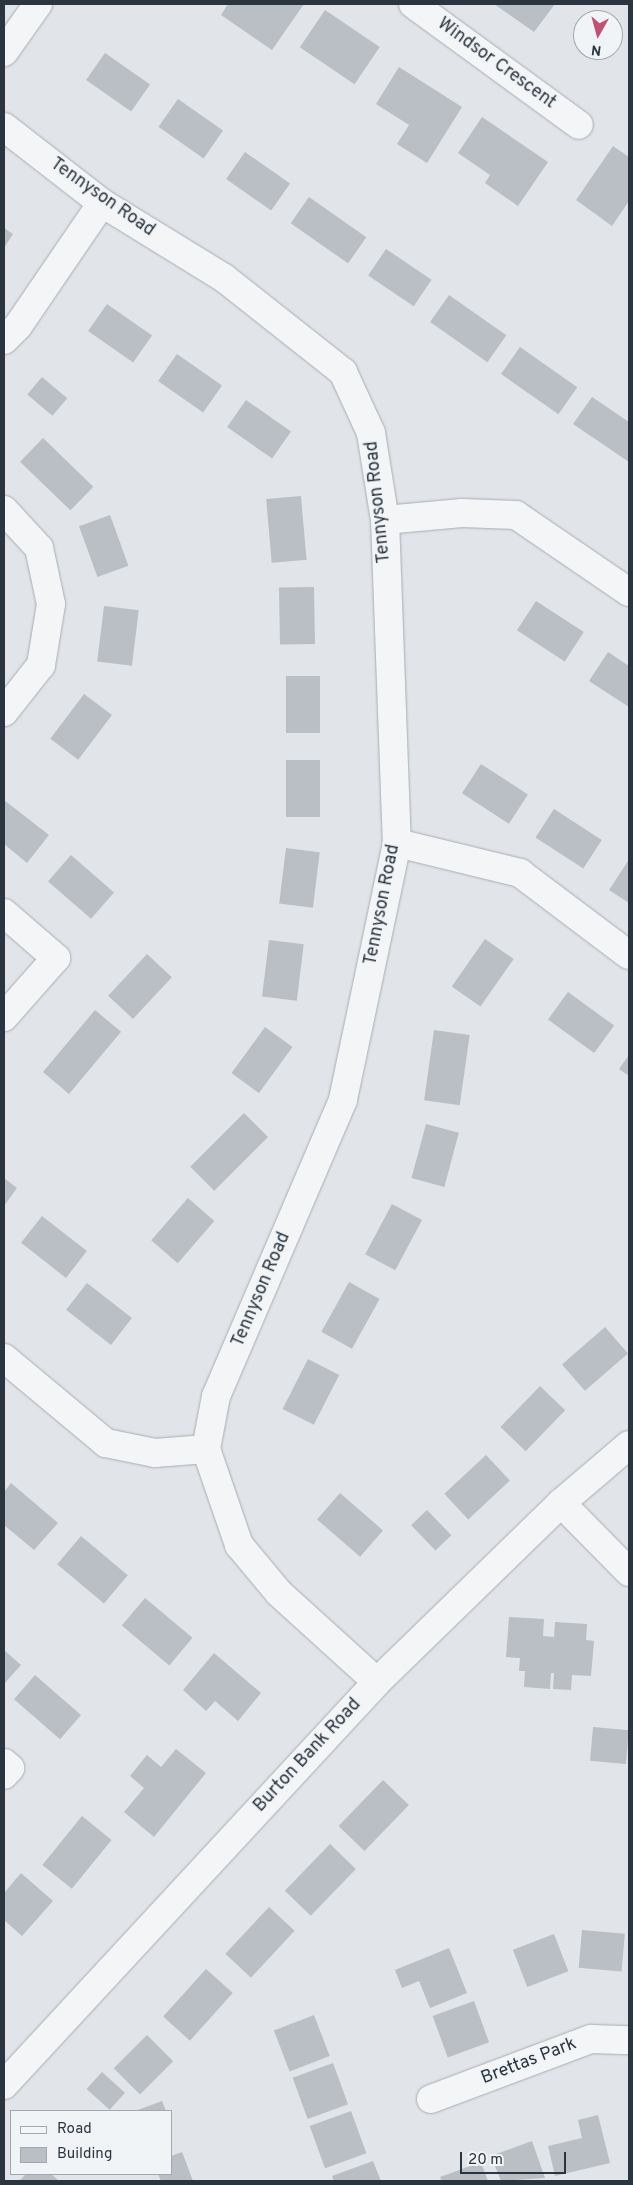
<!DOCTYPE html>
<style>
body{margin:0}
#map{position:relative;width:633px;height:2185px;overflow:hidden;background:#e1e5e9;font-family:Overpass,sans-serif}
div>[style]{position:absolute}
[style*='--x']{left:calc(var(--x)*1px);top:calc(var(--y)*1px);width:calc(var(--w)*1px);rotate:calc(var(--a)*1deg)}
.building>*{inset:0;background:#b9bfc5;transform-origin:0 0}
.roads{filter:drop-shadow(0 0 1px #a7adb3) drop-shadow(0 0 1px #a7adb3)}
.minor>*{height:28px;margin:-14px;padding:0 14px;transform-origin:14px;border-radius:14px;background:#f4f5f7}
span{translate:-50% -50%;white-space:nowrap;text-align:center;line-height:1.15;-webkit-text-stroke:4px #f1f4f6;paint-order:stroke}
.street-label{font-size:18px;color:#2b3540}
.frame{position:absolute;inset:0;border:5px solid #2b3540;pointer-events:none}
.legend{position:absolute;left:10px;top:2110px;width:162px;height:65px;box-sizing:border-box;background:#f1f4f6;border:1px solid #a2a8ad;margin:0;padding:6px 9px;list-style:none;font-size:15px;color:#2b3540}
.legend li{display:flex;align-items:center;gap:10px;height:25px}
.legend b{width:25px;border:1px solid #a2a8ad}
.north{position:absolute;left:573px;top:10px;width:50px;height:50px;box-sizing:border-box;background:#f1f4f6;border:1px solid #a2a8ad;border-radius:50%;rotate:187deg;font-size:14px;font-weight:700;line-height:20px;text-align:center;color:#2b3540}
.north::after{content:'';display:block;margin:auto;width:18px;height:22px;background:#c54f70;clip-path:polygon(50% 0,100% 100%,50% 72%,0 100%)}
.scale{position:absolute;left:460px;top:2152px;width:106px;height:22px;box-sizing:border-box;border:2px solid #2b3540;border-top:0;padding-left:6px;font-size:15px;line-height:18px;white-space:nowrap;color:#2b3540;-webkit-text-stroke:4px #f1f4f6;paint-order:stroke}
</style>
<div id="map">
<div class="building">
<div style="clip-path:polygon(228px 4px,304px 4px,272px 50px,221px 15px)"></div>
<div style="clip-path:polygon(494px 4px,555px 4px,534px 32px)"></div>
<div style="left:325px;top:10px;width:66px;height:45px;rotate:34deg"></div>
<div style="left:105px;top:53px;width:55px;height:33px;rotate:35deg"></div>
<div style="clip-path:polygon(399px 67px,462px 107px,427px 163px,397px 144px,409px 125px,376px 104px)"></div>
<div style="left:178px;top:99px;width:55px;height:34px;rotate:35deg"></div>
<div style="clip-path:polygon(482px 117px,548px 162px,518px 206px,485px 183px,490px 175px,458px 153px)"></div>
<div style="clip-path:polygon(613px 146px,629px 157px,629px 201px,612px 226px,576px 200px)"></div>
<div style="left:245px;top:152px;width:55px;height:33px;rotate:35deg"></div>
<div style="left:309px;top:197px;width:70px;height:32px;rotate:35deg"></div>
<div style="clip-path:polygon(4px 228px,13px 234px,4px 248px)"></div>
<div style="left:386px;top:249px;width:55px;height:32px;rotate:34deg"></div>
<div style="left:449px;top:295px;width:70px;height:33px;rotate:35deg"></div>
<div style="left:107px;top:304px;width:55px;height:33px;rotate:35deg"></div>
<div style="left:520px;top:347px;width:70px;height:33px;rotate:35deg"></div>
<div style="left:177px;top:354px;width:55px;height:33px;rotate:35deg"></div>
<div style="left:42px;top:377px;width:33px;height:23px;rotate:40deg"></div>
<div style="clip-path:polygon(592px 397px,629px 422px,629px 462px,573px 424px)"></div>
<div style="left:246px;top:400px;width:55px;height:33px;rotate:35deg"></div>
<div style="left:43px;top:438px;width:70px;height:33px;rotate:44deg"></div>
<div style="left:301px;top:496px;width:64px;height:35px;rotate:85deg"></div>
<div style="left:110px;top:515px;width:54px;height:33px;rotate:70deg"></div>
<div style="left:314px;top:587px;width:57px;height:35px;rotate:89deg"></div>
<div style="left:536px;top:601px;width:57px;height:35px;rotate:33deg"></div>
<div style="left:104px;top:606px;width:35px;height:56px;rotate:7deg"></div>
<div style="clip-path:polygon(608px 652px,629px 666px,629px 707px,589px 681px)"></div>
<div style="left:286px;top:676px;width:34px;height:57px"></div>
<div style="left:84px;top:694px;width:35px;height:56px;rotate:37deg"></div>
<div style="left:286px;top:760px;width:34px;height:57px"></div>
<div style="left:481px;top:764px;width:56px;height:35px;rotate:33deg"></div>
<div style="clip-path:polygon(4px 800px,49px 835px,27px 863px,4px 844px)"></div>
<div style="left:554px;top:809px;width:57px;height:34px;rotate:33deg"></div>
<div style="left:286px;top:848px;width:34px;height:56px;rotate:7deg"></div>
<div style="left:71px;top:855px;width:57px;height:35px;rotate:41deg"></div>
<div style="clip-path:polygon(628px 861px,629px 862px,629px 903px,609px 890px)"></div>
<div style="left:485px;top:939px;width:35px;height:58px;rotate:35deg"></div>
<div style="left:269px;top:940px;width:35px;height:57px;rotate:7deg"></div>
<div style="left:147px;top:954px;width:34px;height:57px;rotate:43deg"></div>
<div style="left:568px;top:992px;width:57px;height:34px;rotate:36deg"></div>
<div style="left:95px;top:1010px;width:34px;height:81px;rotate:40deg"></div>
<div style="left:265px;top:1027px;width:34px;height:57px;rotate:36deg"></div>
<div style="left:434px;top:1030px;width:36px;height:71px;rotate:8deg"></div>
<div style="clip-path:polygon(629px 1055px,629px 1076px,619px 1069px)"></div>
<div style="left:244px;top:1113px;width:34px;height:76px;rotate:45deg"></div>
<div style="left:426px;top:1124px;width:34px;height:56px;rotate:15deg"></div>
<div style="clip-path:polygon(4px 1178px,17px 1188px,4px 1206px)"></div>
<div style="left:188px;top:1198px;width:35px;height:56px;rotate:41deg"></div>
<div style="left:392px;top:1204px;width:34px;height:57px;rotate:28deg"></div>
<div style="left:42px;top:1216px;width:57px;height:34px;rotate:38deg"></div>
<div style="left:349px;top:1282px;width:35px;height:57px;rotate:29deg"></div>
<div style="left:87px;top:1283px;width:57px;height:34px;rotate:38deg"></div>
<div style="left:605px;top:1327px;width:35px;height:57px;rotate:49deg"></div>
<div style="left:308px;top:1359px;width:35px;height:56px;rotate:27deg"></div>
<div style="left:540px;top:1386px;width:35px;height:57px;rotate:44deg"></div>
<div style="left:486px;top:1455px;width:35px;height:57px;rotate:47deg"></div>
<div style="clip-path:polygon(11px 1483px,58px 1523px,34px 1550px,4px 1525px,4px 1492px)"></div>
<div style="left:340px;top:1493px;width:57px;height:35px;rotate:41deg"></div>
<div style="left:427px;top:1510px;width:35px;height:22px;rotate:46deg"></div>
<div style="left:81px;top:1536px;width:61px;height:37px;rotate:40deg"></div>
<div style="left:145px;top:1598px;width:62px;height:36px;rotate:40deg"></div>
<div style="clip-path:polygon(509px 1617px,544px 1619px,543px 1636px,554px 1637px,555px 1622px,587px 1624px,586px 1640px,594px 1641px,591px 1676px,572px 1675px,571px 1690px,553px 1689px,554px 1673px,551px 1673px,550px 1689px,524px 1687px,525px 1671px,519px 1671px,520px 1658px,506px 1657px)"></div>
<div style="clip-path:polygon(4px 1650px,21px 1665px,4px 1684px)"></div>
<div style="clip-path:polygon(214px 1653px,261px 1693px,238px 1721px,215px 1701px,206px 1711px,183px 1690px)"></div>
<div style="left:35px;top:1675px;width:61px;height:32px;rotate:41deg"></div>
<div style="left:593px;top:1727px;width:36px;height:34px;rotate:5deg"></div>
<div style="clip-path:polygon(176px 1749px,206px 1773px,154px 1837px,124px 1812px,144px 1788px,130px 1776px,147px 1755px,161px 1767px)"></div>
<div style="left:383px;top:1780px;width:36px;height:64px;rotate:44deg"></div>
<div style="left:82px;top:1816px;width:38px;height:63px;rotate:39deg"></div>
<div style="left:330px;top:1844px;width:36px;height:65px;rotate:44deg"></div>
<div style="clip-path:polygon(21px 1873px,53px 1901px,22px 1936px,4px 1920px,4px 1893px)"></div>
<div style="left:269px;top:1907px;width:35px;height:64px;rotate:43deg"></div>
<div style="left:582px;top:1930px;width:43px;height:38px;rotate:5deg"></div>
<div style="left:554px;top:1934px;width:40px;height:44px;rotate:69deg"></div>
<div style="clip-path:polygon(449px 1948px,467px 1993px,430px 2008px,419px 1981px,402px 1988px,395px 1970px)"></div>
<div style="left:206px;top:1969px;width:36px;height:64px;rotate:42deg"></div>
<div style="left:474px;top:2001px;width:44px;height:44px;rotate:70deg"></div>
<div style="left:314px;top:2015px;width:44px;height:43px;rotate:69deg"></div>
<div style="left:147px;top:2035px;width:37px;height:47px;rotate:45deg"></div>
<div style="left:333px;top:2063px;width:44px;height:43px;rotate:70deg"></div>
<div style="left:102px;top:2072px;width:31px;height:23px;rotate:42deg"></div>
<div style="clip-path:polygon(162px 2101px,166px 2111px,135px 2111px)"></div>
<div style="left:351px;top:2111px;width:45px;height:44px;rotate:70deg"></div>
<div style="clip-path:polygon(598px 2115px,610px 2163px,555px 2176px,548px 2146px,582px 2138px,578px 2120px)"></div>
<div style="clip-path:polygon(532px 2141px,545px 2178px,501px 2181px,491px 2156px)"></div>
<div style="clip-path:polygon(182px 2152px,193px 2181px,161px 2181px,158px 2174px,171px 2174px,171px 2156px)"></div>
<div style="clip-path:polygon(373px 2161px,381px 2181px,334px 2181px,332px 2176px)"></div>
<div style="clip-path:polygon(481px 2162px,488px 2181px,442px 2181px,440px 2177px)"></div>
<div style="clip-path:polygon(26px 2174px,51px 2174px,59px 2181px,19px 2181px)"></div>
</div>
<div class="roads">
<div class="minor">
<div style="--x:413;--y:4;--w:205;--a:36.1"></div>
<div style="--x:4;--y:52;--w:59;--a:-54.7"></div>
<div style="--x:4;--y:127;--w:124;--a:37.8"></div>
<div style="--x:102;--y:203;--w:143;--a:31.6"></div>
<div style="--x:224;--y:278;--w:152;--a:38.3"></div>
<div style="--x:343;--y:372;--w:67;--a:65.3"></div>
<div style="--x:371;--y:433;--w:88;--a:80.9"></div>
<div style="--x:385;--y:520;--w:323;--a:87.9"></div>
<div style="--x:397;--y:843;--w:263;--a:101.9"></div>
<div style="--x:343;--y:1100;--w:322;--a:113.2"></div>
<div style="--x:216;--y:1396;--w:54;--a:100.7"></div>
<div style="--x:206;--y:1449;--w:102;--a:71"></div>
<div style="--x:239;--y:1545;--w:62;--a:50.2"></div>
<div style="--x:279;--y:1593;--w:132;--a:42.2"></div>
<div style="--x:4;--y:340;--w:20;--a:-45"></div>
<div style="--x:18;--y:326;--w:149;--a:-55.7"></div>
<div style="--x:4;--y:510;--w:52;--a:47.4"></div>
<div style="--x:39;--y:548;--w:57;--a:77.9"></div>
<div style="--x:51;--y:604;--w:62;--a:99.3"></div>
<div style="--x:41;--y:665;--w:60;--a:128.2"></div>
<div style="--x:385;--y:520;--w:77;--a:-5.2"></div>
<div style="--x:462;--y:513;--w:54;--a:2.1"></div>
<div style="--x:516;--y:515;--w:137;--a:34.3"></div>
<div style="--x:397;--y:843;--w:127;--a:13.7"></div>
<div style="--x:520;--y:873;--w:136;--a:37"></div>
<div style="--x:4;--y:913;--w:69;--a:40.9"></div>
<div style="--x:56;--y:958;--w:79;--a:131.4"></div>
<div style="--x:4;--y:1358;--w:133;--a:39.8"></div>
<div style="--x:106;--y:1443;--w:50;--a:11.5"></div>
<div style="--x:155;--y:1453;--w:51;--a:-4.5"></div>
<div style="--x:561;--y:1503;--w:97;--a:45.4"></div>
<div style="--x:4;--y:1763;--w:8;--a:40"></div>
<div style="--x:10;--y:1768;--w:9;--a:131"></div>
<div style="--x:4;--y:2085;--w:549;--a:-47.21"></div>
<div style="--x:377;--y:1682;--w:257;--a:-44.2"></div>
<div style="--x:561;--y:1503;--w:89;--a:-40.5"></div>
<div style="--x:431;--y:2099;--w:171;--a:-20.6"></div>
<div style="--x:591;--y:2039;--w:38;--a:2"></div>
</div>
</div>
<div class="street-label">
<span style="left:496px;top:64px;rotate:36deg">Windsor Crescent</span>
<span style="left:102px;top:198px;rotate:35deg">Tennyson Road</span>
<span style="left:379px;top:502px;rotate:-96deg">Tennyson Road</span>
<span style="left:383px;top:905px;rotate:-79deg">Tennyson Road</span>
<span style="left:262px;top:1290px;rotate:-67deg">Tennyson Road</span>
<span style="left:308px;top:1756px;rotate:-47deg">Burton Bank Road</span>
<span style="left:529px;top:2062px;rotate:-21deg">Brettas Park</span>
</div>
<div class="frame"></div>
<ul class="legend">
<li><b style="height:6px;background:#f4f5f7"></b>Road</li>
<li><b style="height:14px;background:#b9bfc5"></b>Building</li>
</ul>
<div class="north">N</div>
<div class="scale">20 m</div>
</div>
